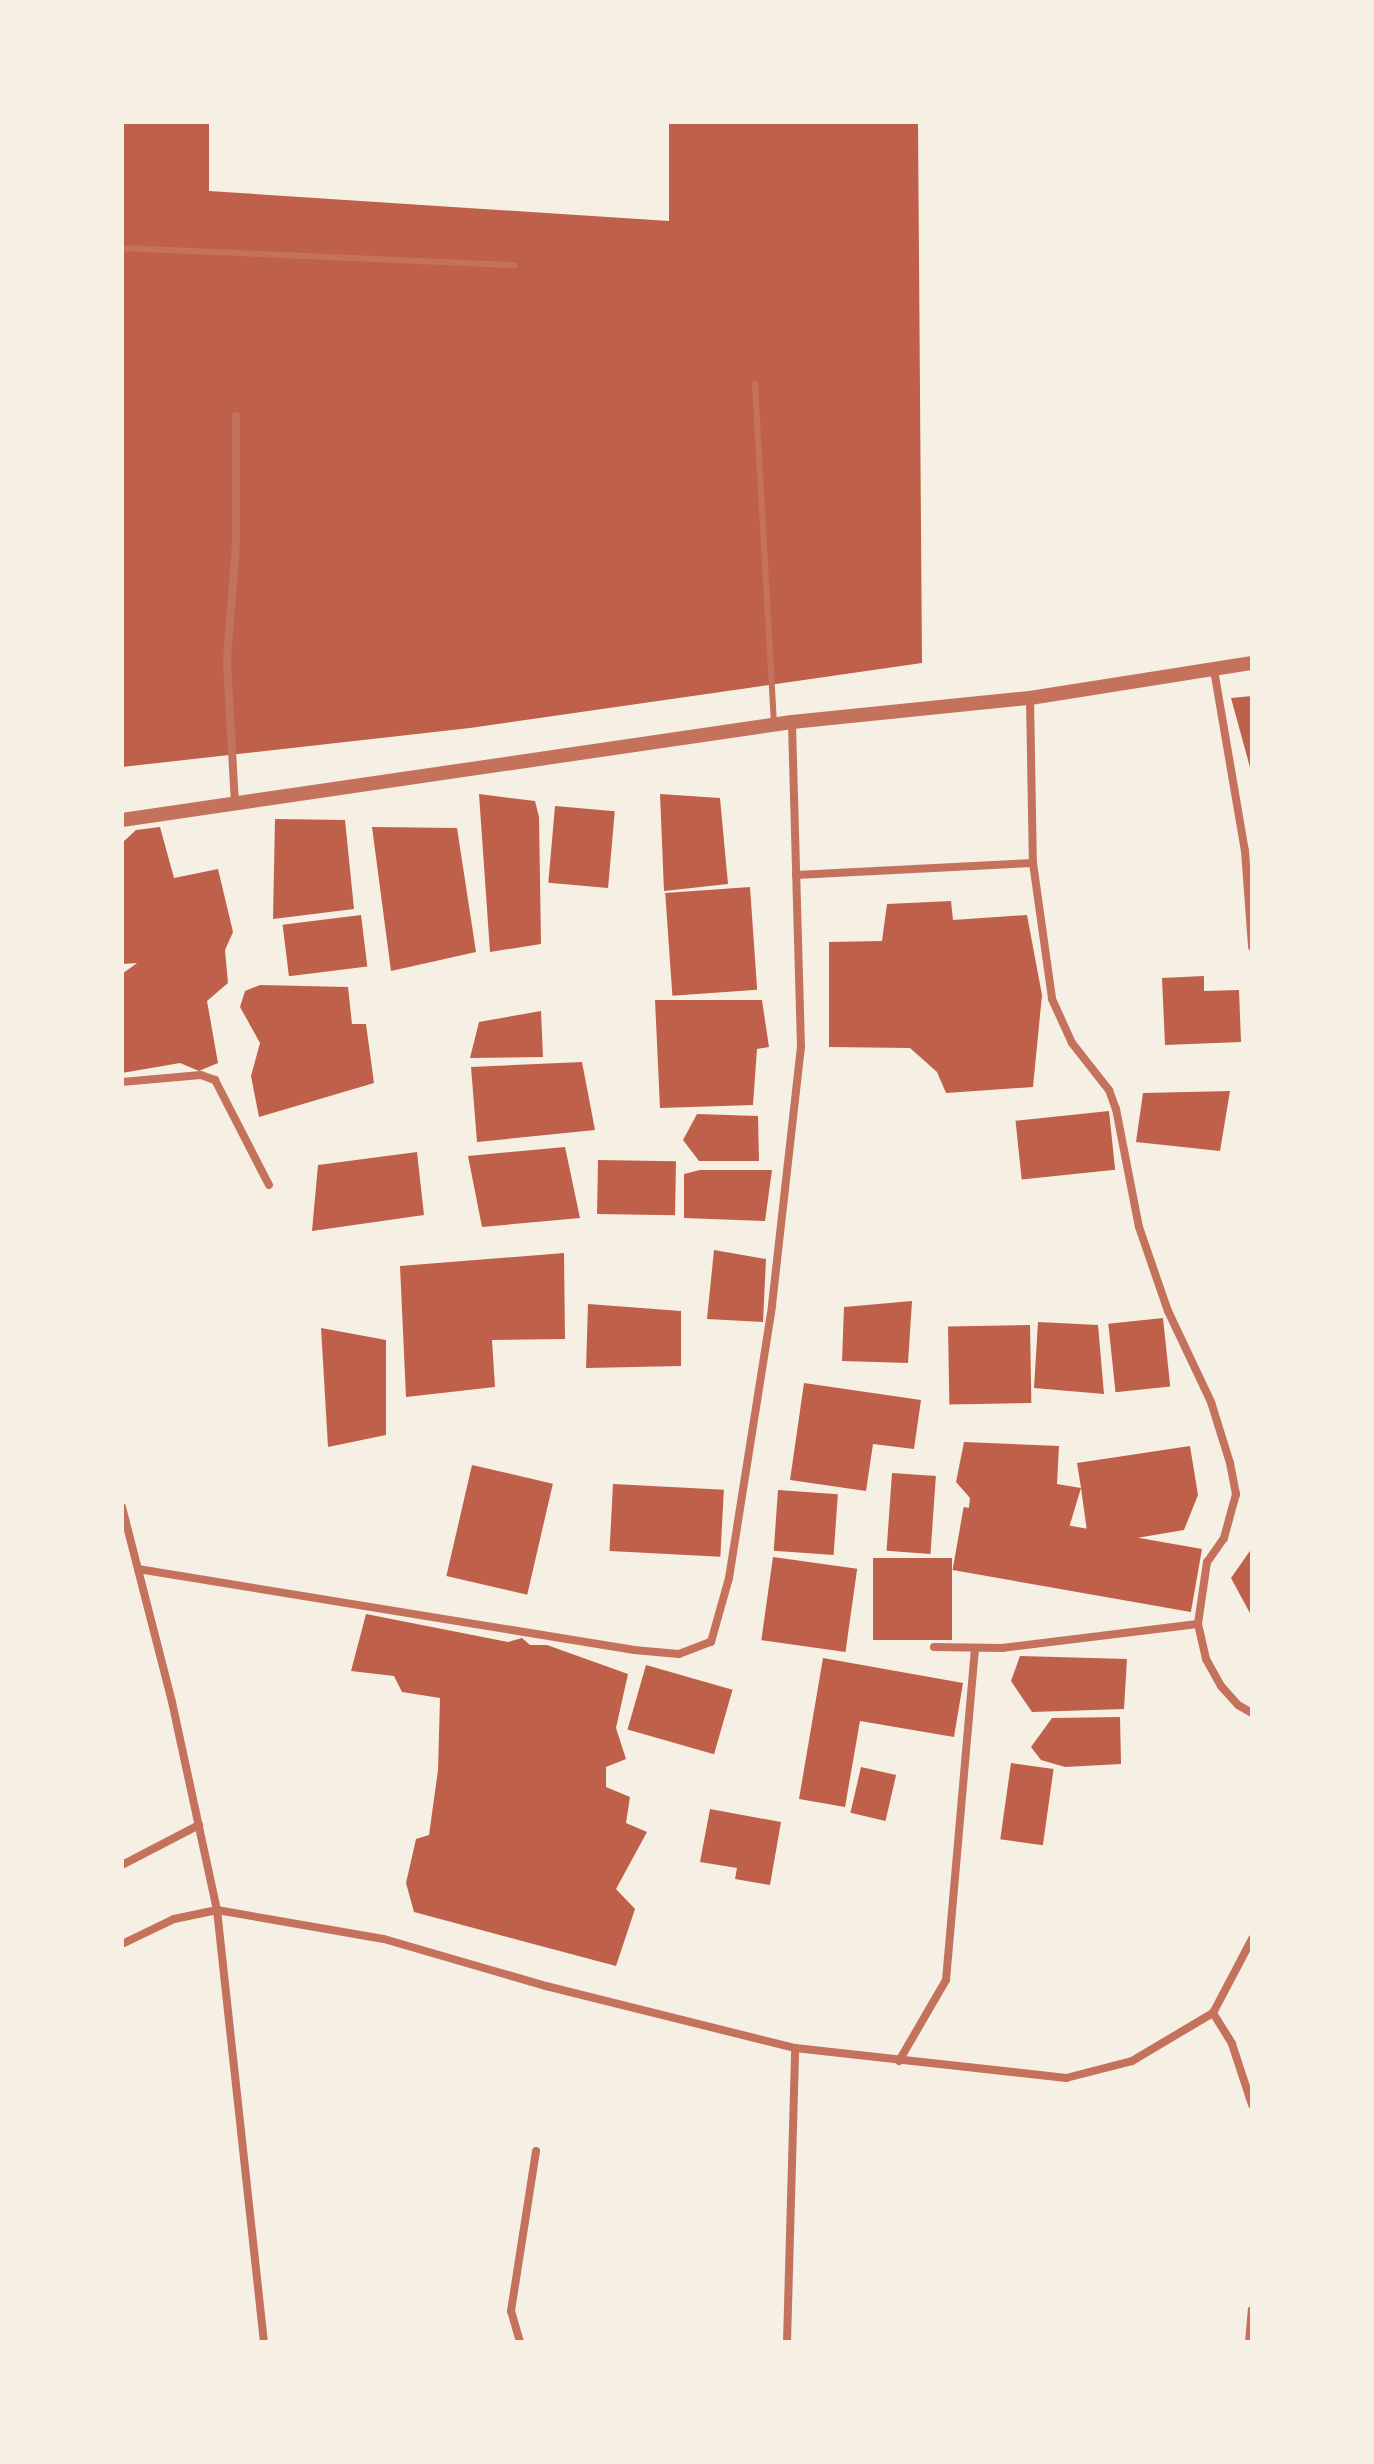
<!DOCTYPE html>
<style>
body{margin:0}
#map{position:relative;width:1374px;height:2464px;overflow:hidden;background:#f6efe4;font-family:"Noto Serif",serif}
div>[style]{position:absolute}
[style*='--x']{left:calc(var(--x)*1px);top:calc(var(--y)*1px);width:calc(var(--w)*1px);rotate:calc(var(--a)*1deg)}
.building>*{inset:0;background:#bf614a;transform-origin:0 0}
.service>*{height:6px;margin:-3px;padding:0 3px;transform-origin:3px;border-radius:3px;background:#c5725c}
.minor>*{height:8px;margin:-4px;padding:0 4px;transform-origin:4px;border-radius:4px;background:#c5725c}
.tertiary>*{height:14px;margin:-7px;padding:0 7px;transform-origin:7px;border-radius:7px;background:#c5725c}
span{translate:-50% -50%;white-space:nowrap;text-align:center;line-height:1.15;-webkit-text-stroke:6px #f6efe4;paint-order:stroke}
.frame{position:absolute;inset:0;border:124px solid #f6efe4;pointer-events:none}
</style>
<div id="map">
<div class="building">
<div style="clip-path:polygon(122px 122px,209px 122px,209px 191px,669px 221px,669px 122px,918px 122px,922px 663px,470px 728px,122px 767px)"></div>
<div style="clip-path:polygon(1252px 696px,1252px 771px,1251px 771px,1231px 698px)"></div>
<div style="clip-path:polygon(479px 794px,535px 801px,539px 817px,541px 944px,490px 952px)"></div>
<div style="clip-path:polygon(660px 794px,720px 798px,728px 884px,664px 891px)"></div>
<div style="left:555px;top:806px;width:60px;height:77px;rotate:5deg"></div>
<div style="clip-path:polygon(275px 819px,345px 820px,354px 909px,273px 919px)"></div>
<div style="clip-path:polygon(160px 827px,174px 878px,218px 869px,233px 932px,225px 950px,228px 983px,207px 1001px,218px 1063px,199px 1071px,180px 1063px,122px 1073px,122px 974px,137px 963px,122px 964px,122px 843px,136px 830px)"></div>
<div style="clip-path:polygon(372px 827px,457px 828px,476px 952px,391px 971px)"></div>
<div style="left:750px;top:887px;width:103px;height:85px;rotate:86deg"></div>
<div style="clip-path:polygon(951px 901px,953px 920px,1027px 915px,1042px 995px,1033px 1087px,946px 1093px,937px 1072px,910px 1048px,829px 1047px,829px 942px,882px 941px,887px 904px)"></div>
<div style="left:361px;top:915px;width:52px;height:79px;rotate:83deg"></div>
<div style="clip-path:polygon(1204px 976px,1204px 991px,1239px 990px,1241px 1042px,1165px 1045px,1162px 978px)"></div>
<div style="clip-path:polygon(260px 985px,348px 987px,352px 1024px,366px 1024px,374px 1083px,259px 1117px,251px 1076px,260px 1043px,240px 1007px,245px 991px)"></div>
<div style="clip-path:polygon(655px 1000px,762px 1000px,769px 1047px,757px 1049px,753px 1105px,660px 1108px)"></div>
<div style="clip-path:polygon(541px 1011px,543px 1057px,470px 1058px,479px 1022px)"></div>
<div style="clip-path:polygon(582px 1062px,595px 1130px,477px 1142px,471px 1067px)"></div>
<div style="clip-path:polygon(1230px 1091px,1220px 1151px,1136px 1142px,1143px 1093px)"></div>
<div style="left:1109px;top:1111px;width:59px;height:94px;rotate:84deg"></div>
<div style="clip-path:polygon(697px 1114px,758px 1116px,759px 1161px,699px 1161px,683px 1140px)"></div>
<div style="clip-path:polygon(565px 1147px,580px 1218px,482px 1227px,468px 1156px)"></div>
<div style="clip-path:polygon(417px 1152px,424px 1215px,312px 1231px,318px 1165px)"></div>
<div style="left:598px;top:1160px;width:78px;height:54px;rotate:1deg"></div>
<div style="clip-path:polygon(700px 1170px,772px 1170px,765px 1221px,684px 1218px,684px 1174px)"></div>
<div style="clip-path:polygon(714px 1250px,766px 1259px,763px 1322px,707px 1319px)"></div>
<div style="clip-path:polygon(564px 1253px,565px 1339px,492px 1340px,495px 1387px,406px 1397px,400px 1266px)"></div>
<div style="clip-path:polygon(912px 1301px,908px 1363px,842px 1361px,844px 1307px)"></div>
<div style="clip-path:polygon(588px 1304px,681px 1311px,681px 1366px,586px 1368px)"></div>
<div style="left:1163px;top:1318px;width:69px;height:55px;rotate:84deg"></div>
<div style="clip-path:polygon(1038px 1322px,1098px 1325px,1104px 1394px,1034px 1388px)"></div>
<div style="left:1030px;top:1325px;width:78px;height:82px;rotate:89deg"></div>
<div style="clip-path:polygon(321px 1328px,386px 1340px,386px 1435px,328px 1447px)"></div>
<div style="clip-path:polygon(804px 1383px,921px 1400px,914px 1449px,873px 1444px,866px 1491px,790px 1480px)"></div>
<div style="clip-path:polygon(964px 1442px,1059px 1446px,1057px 1484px,1081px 1488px,1077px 1463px,1190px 1446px,1198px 1495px,1184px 1530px,1089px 1546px,1081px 1488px,1068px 1531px,966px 1533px,970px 1498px,956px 1482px)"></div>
<div style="left:472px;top:1465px;width:83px;height:114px;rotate:13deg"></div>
<div style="left:892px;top:1473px;width:44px;height:78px;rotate:4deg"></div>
<div style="left:613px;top:1484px;width:111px;height:67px;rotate:3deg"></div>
<div style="left:778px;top:1490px;width:60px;height:61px;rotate:4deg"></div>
<div style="clip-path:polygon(1252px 1548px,1252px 1614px,1251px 1615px,1231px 1578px)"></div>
<div style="left:1202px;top:1549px;width:64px;height:242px;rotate:100deg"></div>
<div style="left:773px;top:1557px;width:85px;height:84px;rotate:8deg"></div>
<div style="left:873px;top:1558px;width:79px;height:82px"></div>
<div style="clip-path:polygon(366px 1614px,508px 1642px,522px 1638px,530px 1645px,547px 1645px,628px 1674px,616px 1728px,626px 1759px,606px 1767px,606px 1787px,630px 1797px,626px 1823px,647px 1832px,616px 1889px,635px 1909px,616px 1966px,414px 1912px,406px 1883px,416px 1839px,429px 1835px,438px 1770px,440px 1698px,402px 1692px,394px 1676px,351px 1671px)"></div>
<div style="clip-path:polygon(1020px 1656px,1127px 1659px,1124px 1709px,1032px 1712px,1011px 1681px)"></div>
<div style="clip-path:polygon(823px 1658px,963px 1683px,954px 1737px,860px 1721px,845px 1807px,799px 1799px)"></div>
<div style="left:646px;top:1665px;width:90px;height:67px;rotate:16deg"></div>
<div style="clip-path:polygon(1120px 1717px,1121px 1764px,1065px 1767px,1041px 1760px,1031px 1747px,1052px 1718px)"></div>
<div style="left:1011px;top:1763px;width:43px;height:77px;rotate:8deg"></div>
<div style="left:861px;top:1767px;width:36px;height:47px;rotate:13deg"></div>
<div style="clip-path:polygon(710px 1809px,781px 1822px,770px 1885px,735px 1879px,737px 1868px,700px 1862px)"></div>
</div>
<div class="service">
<div style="--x:122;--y:248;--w:393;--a:2.5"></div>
<div style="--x:755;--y:384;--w:340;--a:86.8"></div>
</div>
<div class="minor">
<div style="--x:1214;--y:670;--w:184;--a:80.3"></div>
<div style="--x:1245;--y:851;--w:96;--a:85.8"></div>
<div style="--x:1030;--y:698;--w:165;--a:89"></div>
<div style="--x:1033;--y:863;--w:137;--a:82"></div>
<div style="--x:1052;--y:999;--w:48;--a:65.6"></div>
<div style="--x:1072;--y:1043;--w:60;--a:51.8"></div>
<div style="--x:1109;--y:1090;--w:20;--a:70"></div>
<div style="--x:1116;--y:1109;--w:120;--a:79"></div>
<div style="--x:1139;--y:1227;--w:89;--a:71"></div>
<div style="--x:1168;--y:1311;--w:101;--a:64.7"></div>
<div style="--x:1211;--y:1402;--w:64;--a:72.7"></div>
<div style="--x:1230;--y:1463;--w:32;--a:79"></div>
<div style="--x:1236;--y:1494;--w:46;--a:105.3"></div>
<div style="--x:1224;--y:1538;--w:29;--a:125"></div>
<div style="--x:1207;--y:1562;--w:63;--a:98.3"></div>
<div style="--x:1198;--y:1624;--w:36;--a:77"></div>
<div style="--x:1206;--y:1659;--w:31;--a:61"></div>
<div style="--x:1221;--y:1686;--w:25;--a:48"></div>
<div style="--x:1238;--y:1705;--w:16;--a:30"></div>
<div style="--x:235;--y:804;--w:144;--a:-93.2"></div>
<div style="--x:227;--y:660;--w:118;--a:-85.6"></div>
<div style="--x:236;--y:542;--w:126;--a:-90"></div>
<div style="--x:796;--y:875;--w:237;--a:-2.9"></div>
<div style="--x:122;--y:1082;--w:79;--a:-5.1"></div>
<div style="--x:201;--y:1075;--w:15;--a:20"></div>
<div style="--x:215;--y:1080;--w:118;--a:62.8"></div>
<div style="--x:122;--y:1507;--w:201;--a:75.6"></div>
<div style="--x:172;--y:1702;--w:213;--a:77.8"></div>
<div style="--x:217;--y:1910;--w:435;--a:83.8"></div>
<div style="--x:138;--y:1569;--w:503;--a:9.27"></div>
<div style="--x:634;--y:1650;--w:45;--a:5.1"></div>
<div style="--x:679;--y:1654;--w:34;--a:-21"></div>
<div style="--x:711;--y:1642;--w:66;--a:-74.3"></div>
<div style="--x:729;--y:1578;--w:276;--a:-81"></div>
<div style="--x:772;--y:1305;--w:260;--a:-83.6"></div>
<div style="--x:801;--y:1047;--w:325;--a:-91.6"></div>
<div style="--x:934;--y:1647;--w:68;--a:0.8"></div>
<div style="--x:1002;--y:1648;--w:197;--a:-7"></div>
<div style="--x:122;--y:1865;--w:87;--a:-27.5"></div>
<div style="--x:122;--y:1944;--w:58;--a:-25.7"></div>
<div style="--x:174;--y:1919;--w:44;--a:-11.8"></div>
<div style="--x:217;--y:1910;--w:169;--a:9.9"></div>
<div style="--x:384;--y:1939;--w:169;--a:16.2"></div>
<div style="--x:546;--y:1986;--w:257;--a:14"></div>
<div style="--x:795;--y:2048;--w:273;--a:6.3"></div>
<div style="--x:1066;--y:2078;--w:68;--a:-14.4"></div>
<div style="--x:1132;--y:2061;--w:94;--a:-30.7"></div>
<div style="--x:1213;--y:2013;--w:84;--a:-62.2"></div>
<div style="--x:1213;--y:2013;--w:36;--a:58"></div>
<div style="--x:1232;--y:2044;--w:64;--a:71.8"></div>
<div style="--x:899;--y:2061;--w:94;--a:-59.9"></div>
<div style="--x:946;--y:1980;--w:333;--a:-85"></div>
<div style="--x:520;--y:2342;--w:32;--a:-106"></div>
<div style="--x:511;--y:2311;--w:162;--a:-81.1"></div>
<div style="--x:787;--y:2342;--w:294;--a:-88.4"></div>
<div style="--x:1249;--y:2342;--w:32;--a:-85"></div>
</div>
<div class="tertiary">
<div style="--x:122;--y:820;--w:677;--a:-8.32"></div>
<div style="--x:792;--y:722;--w:239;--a:-5.8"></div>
<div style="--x:1030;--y:698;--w:225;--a:-9"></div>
</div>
<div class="frame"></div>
</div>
